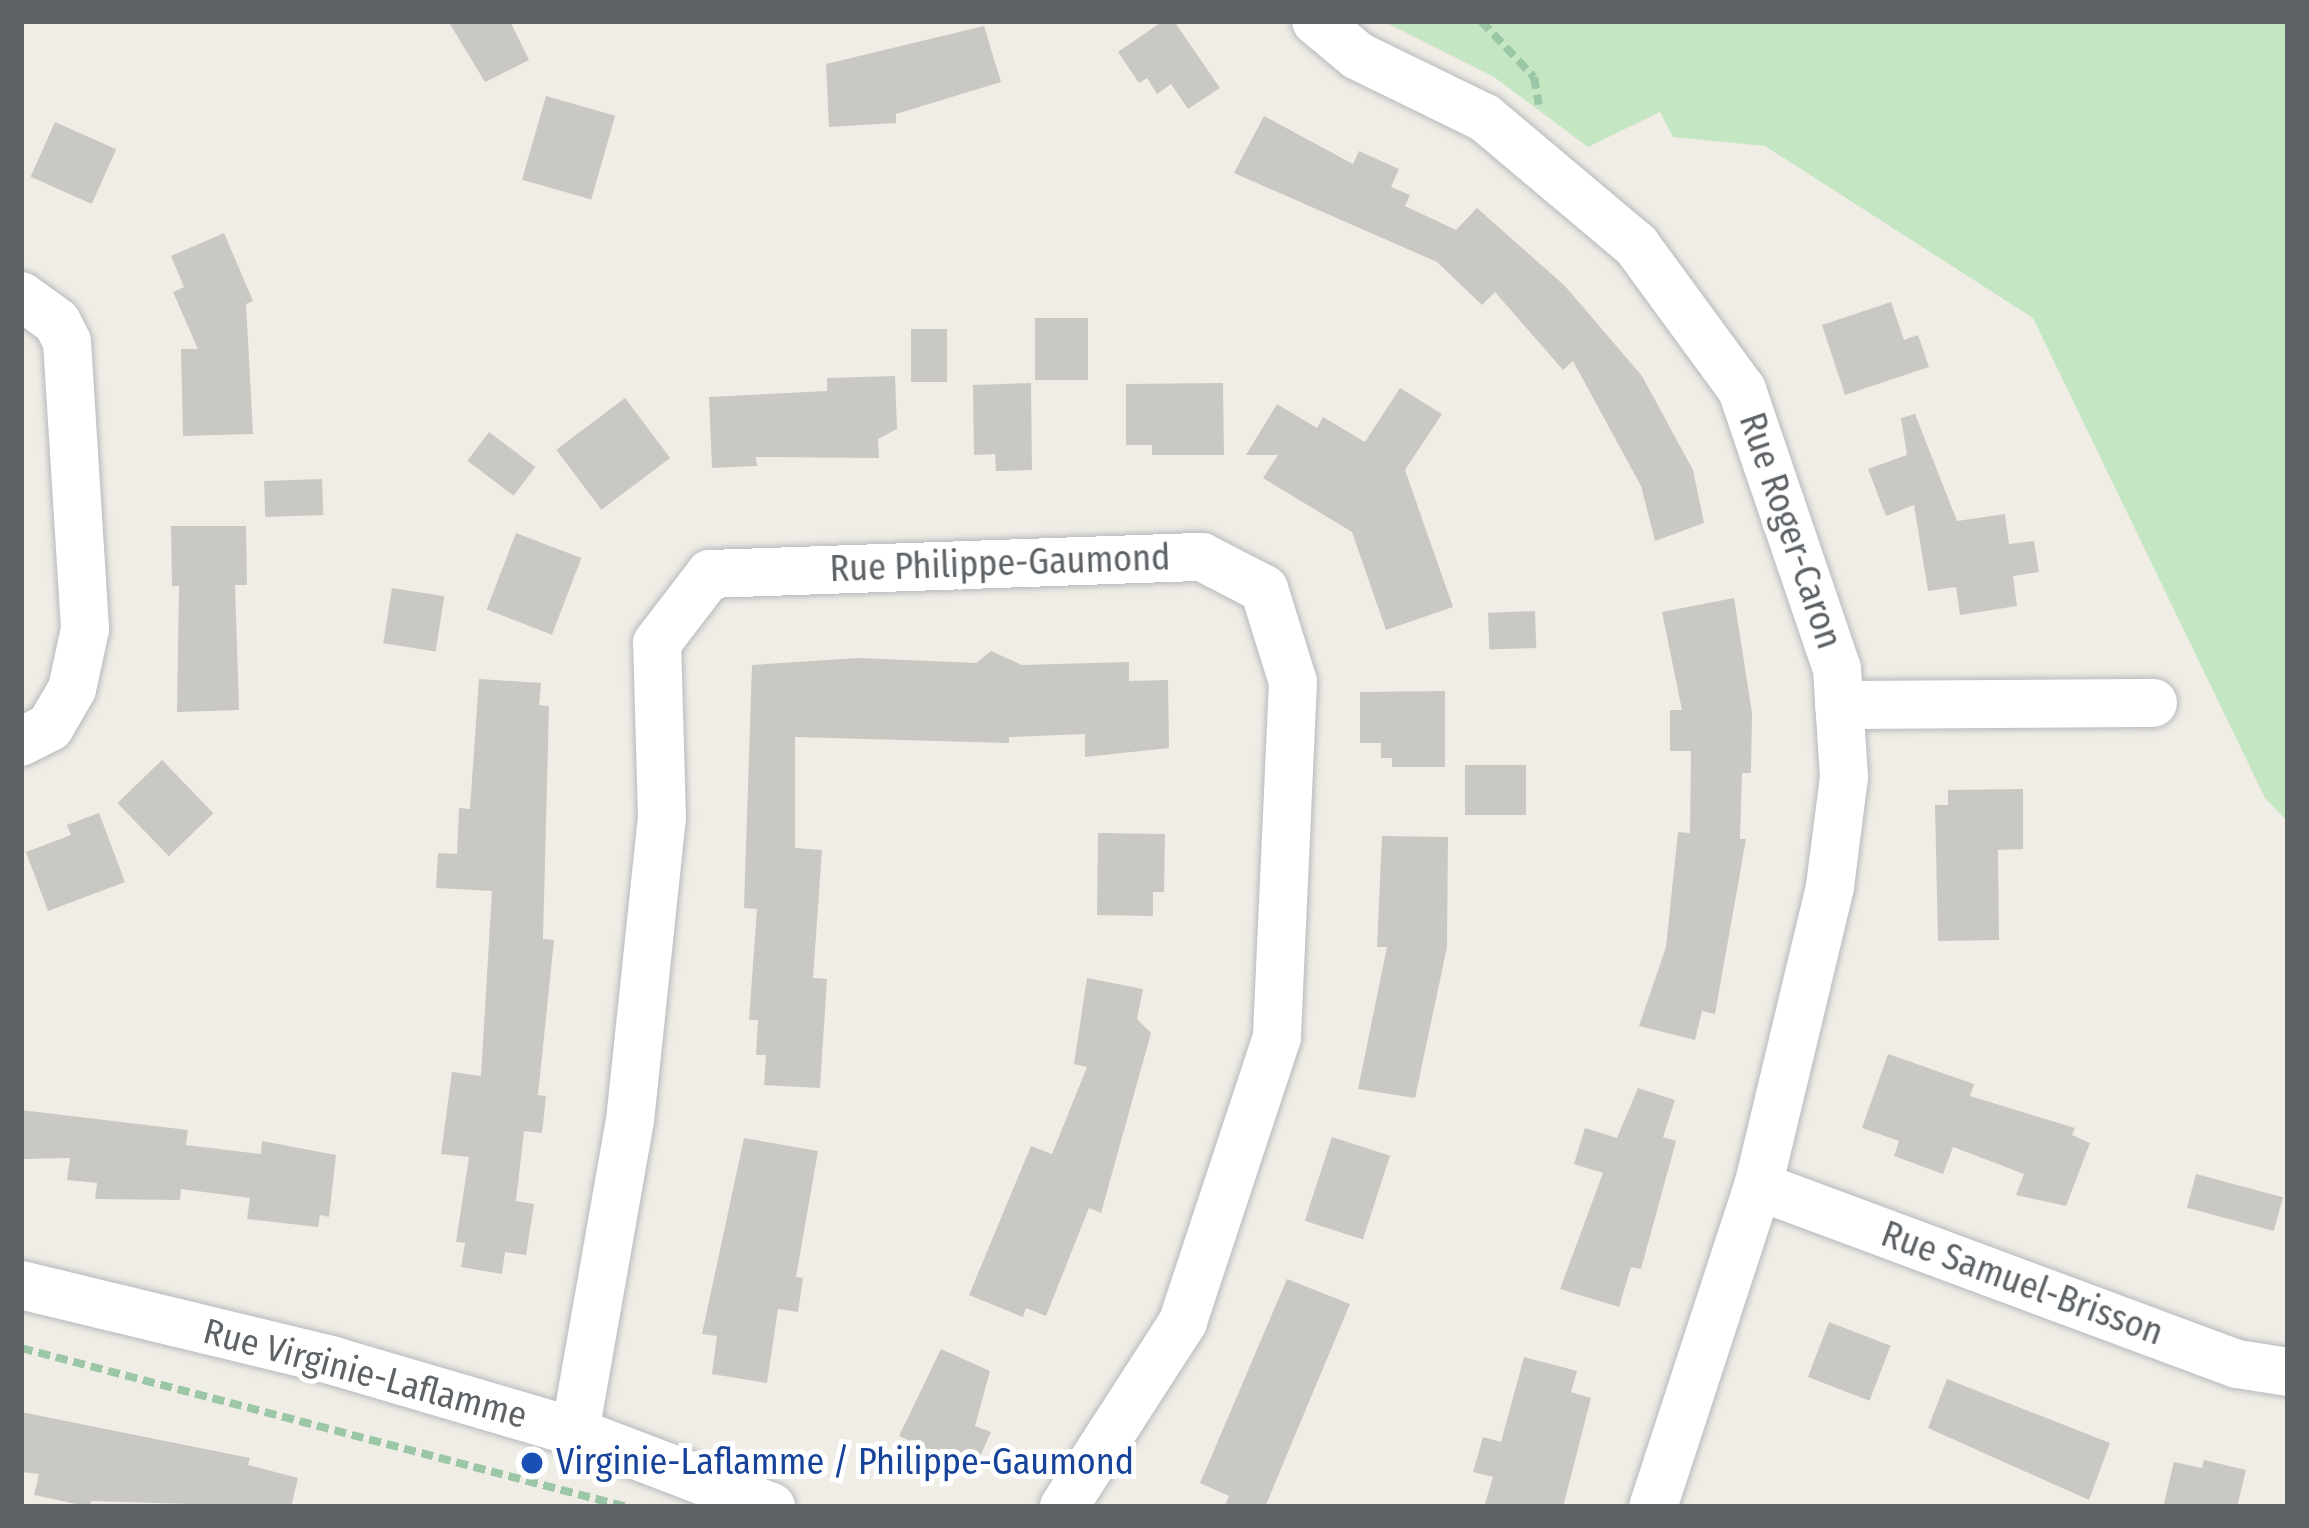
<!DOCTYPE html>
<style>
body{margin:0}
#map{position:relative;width:2309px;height:1528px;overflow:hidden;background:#f0ede6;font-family:"Fira Sans Condensed",sans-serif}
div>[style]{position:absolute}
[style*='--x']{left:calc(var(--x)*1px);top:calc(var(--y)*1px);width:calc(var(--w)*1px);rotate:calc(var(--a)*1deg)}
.green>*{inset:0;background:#c5e6c3}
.building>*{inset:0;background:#cac8c3;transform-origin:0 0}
.path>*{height:8px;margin-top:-4px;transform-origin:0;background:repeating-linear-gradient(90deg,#9cc7a6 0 12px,transparent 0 18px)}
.roads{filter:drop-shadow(0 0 3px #b6b9bc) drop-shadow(0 0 3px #b6b9bc)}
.minor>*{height:48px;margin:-24px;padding:0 24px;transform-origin:24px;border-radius:24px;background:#fff}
.dots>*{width:33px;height:33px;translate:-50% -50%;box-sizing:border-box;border:6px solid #fff;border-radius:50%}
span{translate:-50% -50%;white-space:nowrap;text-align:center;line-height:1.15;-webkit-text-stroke:10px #fff;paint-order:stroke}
.street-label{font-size:36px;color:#5d6266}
.transit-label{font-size:36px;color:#164399}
.left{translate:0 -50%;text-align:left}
.frame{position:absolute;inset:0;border:24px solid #5d6266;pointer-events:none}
</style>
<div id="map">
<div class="green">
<div style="clip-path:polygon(1383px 21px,2288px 21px,2288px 822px,2265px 798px,2033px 318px,1765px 146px,1673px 137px,1660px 112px,1588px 147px,1494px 77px)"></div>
</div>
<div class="building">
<div style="clip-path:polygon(448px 21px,510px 21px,529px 60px,485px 82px)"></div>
<div style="clip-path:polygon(1163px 21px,1174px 21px,1220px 88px,1188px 109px,1171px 84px,1157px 94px,1147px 78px,1139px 83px,1118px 52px)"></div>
<div style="clip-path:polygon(984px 26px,1001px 82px,896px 114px,896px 123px,829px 127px,826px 64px)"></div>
<div style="left:546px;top:96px;width:72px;height:87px;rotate:16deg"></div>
<div style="clip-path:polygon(1264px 116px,1353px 164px,1359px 151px,1399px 169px,1391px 187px,1410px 195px,1405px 206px,1456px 230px,1477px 208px,1565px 286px,1642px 376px,1693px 470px,1704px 523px,1655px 541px,1641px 486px,1573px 361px,1563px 370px,1495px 292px,1482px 305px,1437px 262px,1234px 173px)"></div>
<div style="left:55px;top:122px;width:67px;height:60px;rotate:24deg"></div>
<div style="clip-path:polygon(224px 233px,253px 301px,246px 304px,253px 434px,183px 436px,181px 349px,198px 349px,173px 292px,184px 287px,171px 256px)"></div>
<div style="clip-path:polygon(1891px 302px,1904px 340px,1918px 335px,1929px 367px,1845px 395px,1822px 325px)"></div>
<div style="left:1035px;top:318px;width:53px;height:62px"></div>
<div style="left:911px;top:329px;width:36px;height:53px"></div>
<div style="clip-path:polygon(895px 376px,897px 429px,878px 439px,879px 458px,756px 457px,757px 466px,712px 468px,709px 397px,827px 391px,827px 378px)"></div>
<div style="clip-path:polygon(1031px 383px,1032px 470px,996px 471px,995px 454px,974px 455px,973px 385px)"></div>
<div style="clip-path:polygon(1223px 383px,1224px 455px,1152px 455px,1152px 445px,1126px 445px,1126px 384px)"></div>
<div style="clip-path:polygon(1400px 388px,1442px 414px,1405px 470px,1453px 607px,1386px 630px,1352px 532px,1263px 478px,1278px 455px,1246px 455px,1277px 404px,1317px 428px,1323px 417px,1365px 442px)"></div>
<div style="left:625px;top:398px;width:75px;height:86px;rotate:53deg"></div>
<div style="clip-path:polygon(1915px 414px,1957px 521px,2005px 514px,2009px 544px,2034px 541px,2039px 572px,2013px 576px,2017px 606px,1960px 615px,1956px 587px,1928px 591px,1914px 505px,1886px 516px,1868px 469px,1907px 455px,1901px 418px)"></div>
<div style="left:489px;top:432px;width:58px;height:36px;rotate:37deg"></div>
<div style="left:322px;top:479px;width:36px;height:58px;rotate:88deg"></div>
<div style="clip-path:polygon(171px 526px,246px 526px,247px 585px,235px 585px,239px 710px,177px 712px,179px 586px,172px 586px)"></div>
<div style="left:516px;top:533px;width:70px;height:82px;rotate:21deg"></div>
<div style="left:392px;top:588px;width:53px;height:56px;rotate:9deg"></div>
<div style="clip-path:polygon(1734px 598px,1752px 713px,1751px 773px,1742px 773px,1740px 839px,1746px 839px,1715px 1014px,1702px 1011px,1695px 1040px,1639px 1026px,1666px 947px,1678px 832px,1690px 833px,1691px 751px,1670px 751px,1670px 710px,1682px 710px,1662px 612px)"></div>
<div style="left:1535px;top:611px;width:37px;height:47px;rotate:88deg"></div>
<div style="clip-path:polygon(991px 651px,1022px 665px,1129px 662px,1129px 681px,1168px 680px,1169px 748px,1085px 757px,1085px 734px,1009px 737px,1009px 743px,795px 737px,795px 848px,822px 850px,813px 978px,827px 979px,820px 1088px,764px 1085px,766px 1055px,756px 1055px,758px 1020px,749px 1020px,757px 909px,744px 908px,752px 665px,858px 658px,976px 663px)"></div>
<div style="clip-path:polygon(479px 679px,541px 683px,539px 705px,549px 706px,543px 939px,554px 940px,538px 1095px,546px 1096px,542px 1133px,524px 1131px,516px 1201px,534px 1204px,526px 1255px,505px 1252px,502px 1274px,461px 1267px,465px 1243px,456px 1242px,469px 1157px,441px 1154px,452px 1072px,481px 1076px,492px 891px,436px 888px,438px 853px,457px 854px,459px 808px,470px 809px)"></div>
<div style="clip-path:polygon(1445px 691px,1445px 767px,1392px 767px,1392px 758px,1381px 758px,1381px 743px,1360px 743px,1360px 692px)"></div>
<div style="left:162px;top:760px;width:74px;height:62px;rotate:46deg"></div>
<div style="left:1465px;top:765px;width:61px;height:50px"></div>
<div style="clip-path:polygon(2023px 789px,2023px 849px,1998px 850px,1999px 940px,1938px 941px,1935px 805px,1948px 805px,1948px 790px)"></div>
<div style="clip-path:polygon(99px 813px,125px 882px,48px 911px,26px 852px,71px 835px,67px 825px)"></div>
<div style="clip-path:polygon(1098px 833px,1165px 834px,1164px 892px,1153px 892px,1153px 916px,1097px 915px)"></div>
<div style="clip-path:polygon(1382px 836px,1448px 837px,1447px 947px,1415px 1098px,1358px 1089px,1387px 947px,1377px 947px)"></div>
<div style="clip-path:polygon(1087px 978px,1143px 989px,1137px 1019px,1151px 1033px,1101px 1213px,1089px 1208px,1046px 1316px,1026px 1308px,1023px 1317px,969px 1295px,1031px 1146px,1052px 1154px,1087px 1067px,1074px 1064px)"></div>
<div style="clip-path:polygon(1888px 1054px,1974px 1084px,1970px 1096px,2075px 1128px,2072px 1135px,2090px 1143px,2066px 1206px,2016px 1195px,2024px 1174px,1953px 1147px,1943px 1174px,1894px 1156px,1899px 1141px,1862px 1128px)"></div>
<div style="clip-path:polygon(1638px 1088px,1675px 1100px,1663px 1137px,1676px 1141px,1641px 1269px,1631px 1267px,1619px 1307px,1560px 1289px,1603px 1173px,1574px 1164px,1585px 1128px,1617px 1138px)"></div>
<div style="clip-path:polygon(21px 1110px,188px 1130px,186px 1145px,261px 1154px,262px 1141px,336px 1155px,329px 1217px,320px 1215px,318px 1227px,247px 1219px,250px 1198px,181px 1189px,180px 1200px,95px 1199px,97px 1183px,67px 1180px,70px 1158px,21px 1159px)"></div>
<div style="left:1332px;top:1137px;width:61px;height:88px;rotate:18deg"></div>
<div style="clip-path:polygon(744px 1138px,818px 1151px,796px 1277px,803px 1278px,798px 1312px,778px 1309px,767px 1383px,712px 1374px,717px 1336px,702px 1334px)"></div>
<div style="left:2196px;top:1174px;width:90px;height:35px;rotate:15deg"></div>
<div style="clip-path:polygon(1287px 1279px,1350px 1304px,1265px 1507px,1224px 1507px,1229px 1496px,1200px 1483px)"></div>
<div style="left:1829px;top:1322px;width:66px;height:59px;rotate:21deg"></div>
<div style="clip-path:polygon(941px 1349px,990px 1371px,975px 1426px,991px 1432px,974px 1470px,899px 1436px)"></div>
<div style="clip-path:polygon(1524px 1357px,1577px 1371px,1571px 1392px,1591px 1398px,1563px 1507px,1484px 1507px,1493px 1477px,1473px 1472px,1483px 1437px,1501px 1442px)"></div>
<div style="clip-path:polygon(1947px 1379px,2110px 1443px,2089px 1500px,1928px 1428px)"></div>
<div style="clip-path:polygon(21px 1412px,250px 1458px,248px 1465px,298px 1478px,291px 1507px,91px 1501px,90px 1507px,34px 1495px,39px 1474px,21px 1472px)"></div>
<div style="clip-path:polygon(2204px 1460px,2246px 1470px,2237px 1507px,2163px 1507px,2174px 1462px,2202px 1468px)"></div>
</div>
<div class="path">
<div style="--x:1481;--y:21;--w:77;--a:46.6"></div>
<div style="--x:1534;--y:77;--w:28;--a:80"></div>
<div style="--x:21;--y:1348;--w:627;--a:14.7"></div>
</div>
<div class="roads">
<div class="minor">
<div style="--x:1316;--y:21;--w:55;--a:39.8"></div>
<div style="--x:1358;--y:56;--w:141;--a:26"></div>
<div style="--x:1485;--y:118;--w:197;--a:40.1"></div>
<div style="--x:1636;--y:245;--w:180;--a:53.8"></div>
<div style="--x:1742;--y:390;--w:295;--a:71.2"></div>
<div style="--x:1837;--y:669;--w:108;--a:86.3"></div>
<div style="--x:1844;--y:777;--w:111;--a:97.3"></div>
<div style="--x:1830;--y:887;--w:308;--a:103.5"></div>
<div style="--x:1758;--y:1186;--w:338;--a:108.1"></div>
<div style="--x:21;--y:296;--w:44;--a:35.8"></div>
<div style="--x:57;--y:322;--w:22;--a:63"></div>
<div style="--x:67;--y:342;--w:288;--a:86.4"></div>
<div style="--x:85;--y:629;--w:61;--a:102.2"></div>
<div style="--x:72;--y:689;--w:44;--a:120.1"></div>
<div style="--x:50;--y:727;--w:33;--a:153"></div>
<div style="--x:1839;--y:705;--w:314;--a:-0.4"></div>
<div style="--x:1758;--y:1186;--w:511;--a:20.39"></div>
<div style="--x:2237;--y:1364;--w:52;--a:8.9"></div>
<div style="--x:21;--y:1285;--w:322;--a:13.6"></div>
<div style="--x:334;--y:1361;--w:251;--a:16.4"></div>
<div style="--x:575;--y:1432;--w:210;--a:20.9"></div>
<div style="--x:575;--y:1432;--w:316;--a:-80"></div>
<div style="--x:630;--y:1121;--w:305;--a:-84"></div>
<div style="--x:662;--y:818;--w:175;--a:-91.6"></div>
<div style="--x:657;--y:643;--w:87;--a:-52.5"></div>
<div style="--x:710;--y:574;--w:492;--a:-2"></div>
<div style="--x:1202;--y:557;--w:70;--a:27.3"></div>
<div style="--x:1264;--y:589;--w:97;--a:72.7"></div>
<div style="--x:1293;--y:682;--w:355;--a:92.6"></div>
<div style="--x:1277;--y:1037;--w:300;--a:108.3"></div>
<div style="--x:1183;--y:1322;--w:220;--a:122.8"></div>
</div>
</div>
<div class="dots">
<div style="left:532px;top:1463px;background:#1a4fb4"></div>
</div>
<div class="street-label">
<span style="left:1790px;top:531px;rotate:71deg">Rue Roger-Caron</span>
<span style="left:1000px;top:564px;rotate:-2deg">Rue Philippe-Gaumond</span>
<span style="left:2022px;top:1284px;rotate:20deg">Rue Samuel-Brisson</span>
<span style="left:365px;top:1374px;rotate:15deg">Rue Virginie-Laflamme</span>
</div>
<div class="transit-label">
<span class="left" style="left:556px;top:1463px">Virginie-Laflamme / Philippe-Gaumond</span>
</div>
<div class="frame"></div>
</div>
